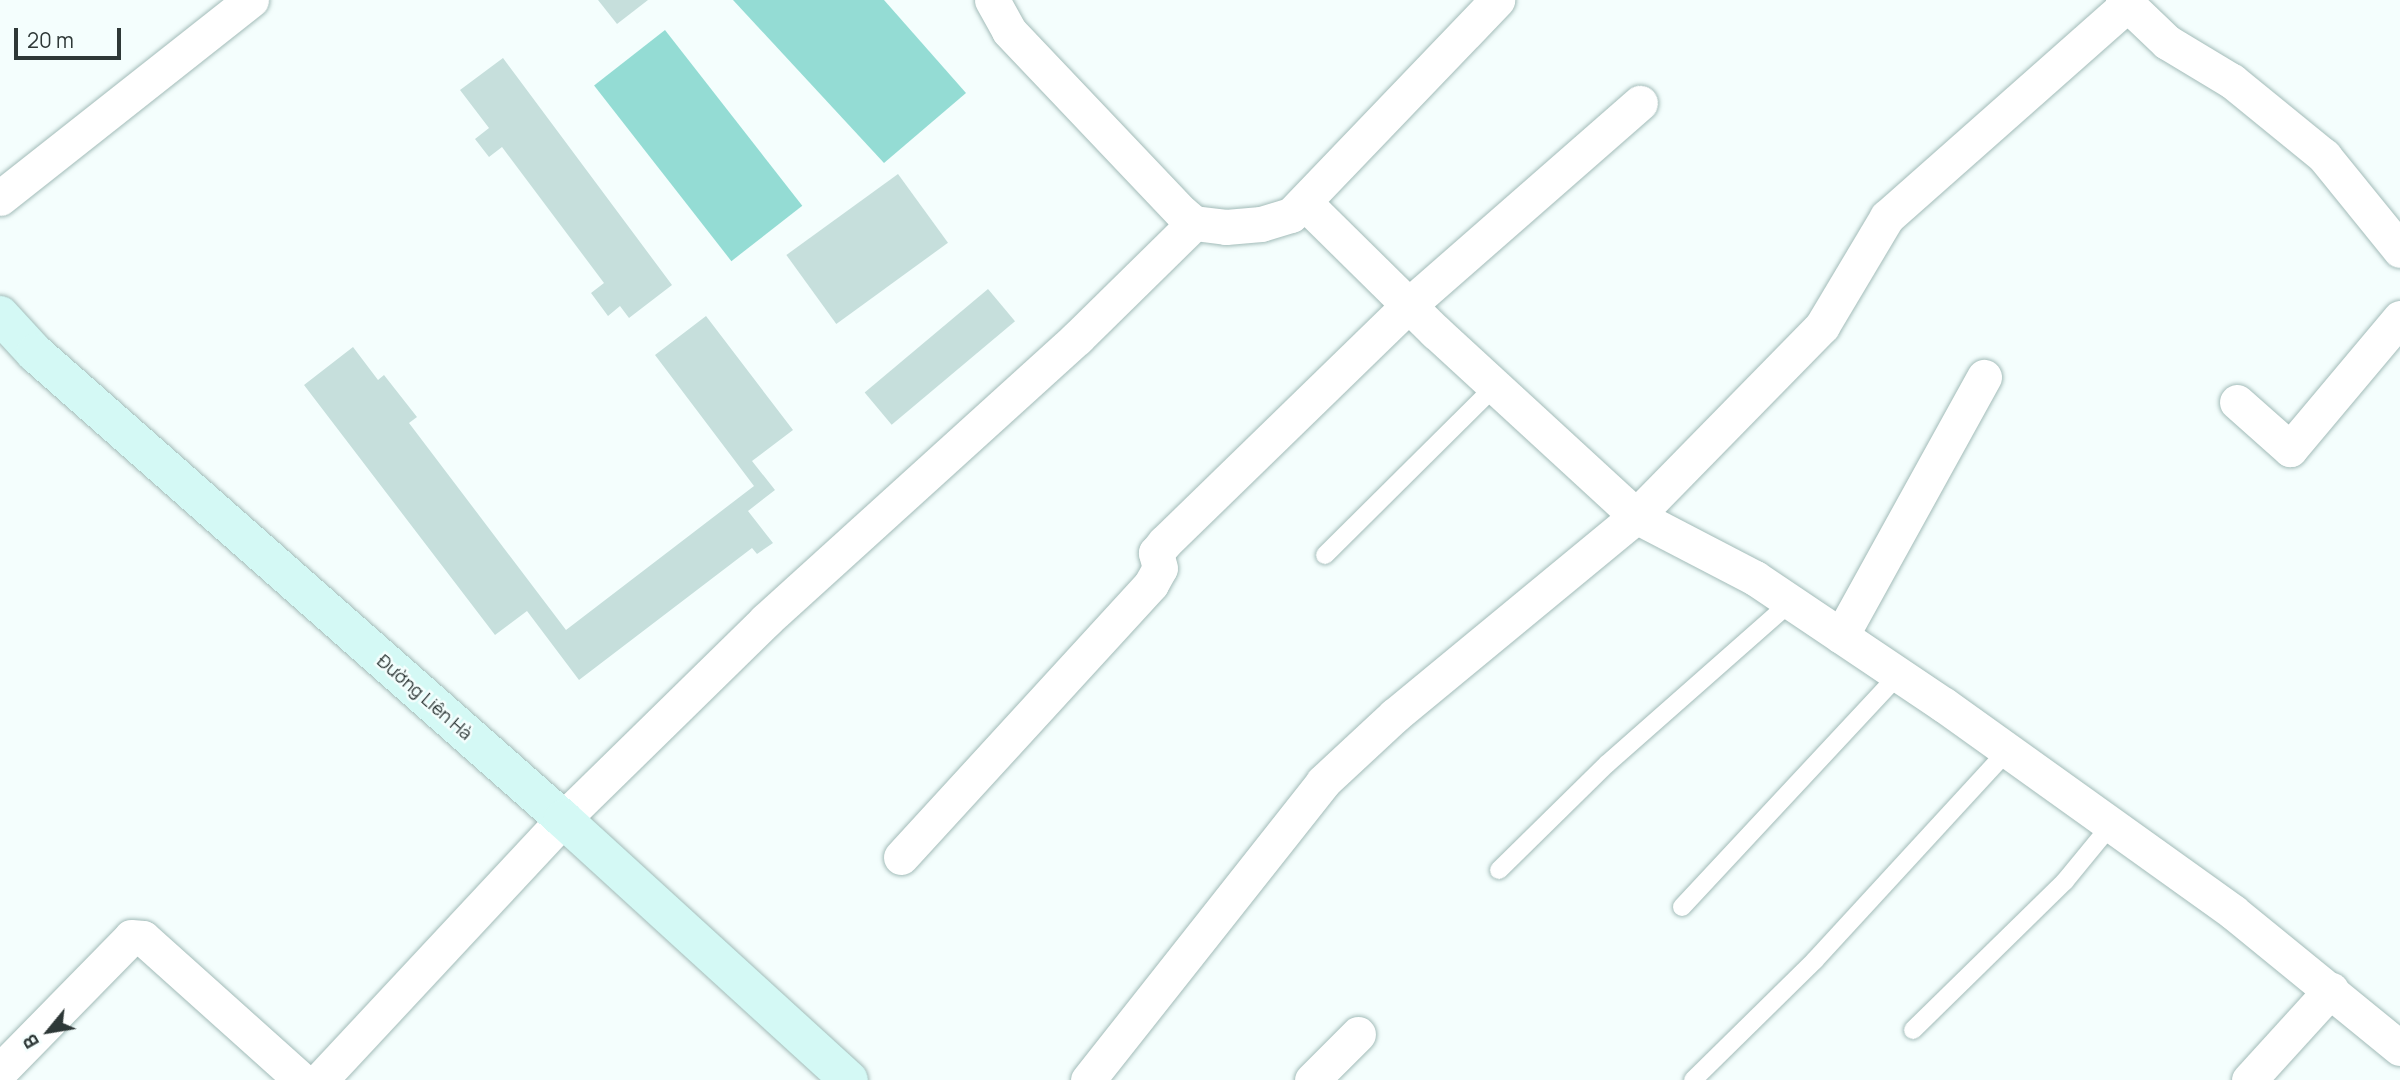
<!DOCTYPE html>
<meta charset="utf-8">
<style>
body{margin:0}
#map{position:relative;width:2400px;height:1080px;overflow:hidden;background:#f4fefd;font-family:Manrope,sans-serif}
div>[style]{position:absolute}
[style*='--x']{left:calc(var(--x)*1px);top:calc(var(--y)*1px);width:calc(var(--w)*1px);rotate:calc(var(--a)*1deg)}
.green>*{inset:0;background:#94dcd4;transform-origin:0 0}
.building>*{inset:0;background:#c6dfdc;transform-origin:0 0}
.roads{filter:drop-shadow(0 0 2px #a2bbb8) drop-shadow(0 0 2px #a2bbb8)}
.service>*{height:18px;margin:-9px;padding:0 9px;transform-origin:9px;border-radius:9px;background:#fff}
.minor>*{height:35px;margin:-17.5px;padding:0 17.5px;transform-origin:17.5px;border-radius:17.5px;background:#fff}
.secondary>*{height:38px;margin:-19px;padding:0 19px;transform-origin:19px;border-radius:19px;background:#d4f9f5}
span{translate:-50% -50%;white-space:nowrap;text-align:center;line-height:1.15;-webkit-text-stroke:5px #f4fefd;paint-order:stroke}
.street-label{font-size:18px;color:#2e3837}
.north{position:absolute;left:14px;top:996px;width:70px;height:70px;-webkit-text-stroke:5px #f4fefd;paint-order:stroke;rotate:240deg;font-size:19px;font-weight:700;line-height:28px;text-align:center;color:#2e3837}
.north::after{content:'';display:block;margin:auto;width:24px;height:32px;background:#2e3837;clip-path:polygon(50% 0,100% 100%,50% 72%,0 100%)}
.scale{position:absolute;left:14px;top:28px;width:107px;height:32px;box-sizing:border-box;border:4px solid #2e3837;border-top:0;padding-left:9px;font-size:21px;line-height:24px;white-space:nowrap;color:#2e3837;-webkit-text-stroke:5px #f4fefd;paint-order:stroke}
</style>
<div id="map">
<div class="green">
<div style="clip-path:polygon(733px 0,884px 0,966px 93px,884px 163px)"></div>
<div style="left:665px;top:30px;width:223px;height:90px;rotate:52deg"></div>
</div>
<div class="building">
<div style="clip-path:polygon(598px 0,648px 0,617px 24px)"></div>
<div style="clip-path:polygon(503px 58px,672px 285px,629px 318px,620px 306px,608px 316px,591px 293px,604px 283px,502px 147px,489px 157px,475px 139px,489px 128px,460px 90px)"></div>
<div style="left:898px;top:174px;width:85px;height:138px;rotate:54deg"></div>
<div style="left:988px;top:289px;width:42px;height:161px;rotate:50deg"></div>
<div style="clip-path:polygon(706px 316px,793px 430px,752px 461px,775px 490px,748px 511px,773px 543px,757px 554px,752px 548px,579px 680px,527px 611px,495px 635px,304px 385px,353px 347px,378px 380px,384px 375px,417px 417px,409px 423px,566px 630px,754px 486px,655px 355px)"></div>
</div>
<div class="roads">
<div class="service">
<div style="--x:1325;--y:555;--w:240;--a:-44.8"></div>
<div style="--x:1499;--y:870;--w:151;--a:-44.5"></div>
<div style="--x:1607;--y:764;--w:245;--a:-41.4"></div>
<div style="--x:1682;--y:907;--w:317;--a:-47"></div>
<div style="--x:1913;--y:1030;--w:213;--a:-44.4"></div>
<div style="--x:2065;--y:881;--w:72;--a:-50.6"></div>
<div style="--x:1693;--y:1080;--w:171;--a:-44.5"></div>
<div style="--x:1815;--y:960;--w:284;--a:-47.4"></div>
</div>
<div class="minor">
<div style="--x:992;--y:0;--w:35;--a:61"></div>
<div style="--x:1009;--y:31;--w:251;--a:46.5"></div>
<div style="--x:1182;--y:213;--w:16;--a:40"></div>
<div style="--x:1194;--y:223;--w:32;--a:7"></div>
<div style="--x:1226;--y:227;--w:35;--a:-5"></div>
<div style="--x:1261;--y:224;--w:31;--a:-17"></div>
<div style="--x:1291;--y:215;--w:298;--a:-46.2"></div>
<div style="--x:2123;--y:0;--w:61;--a:43.7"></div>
<div style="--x:2167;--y:42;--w:76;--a:31"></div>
<div style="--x:2232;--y:81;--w:119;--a:39.2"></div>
<div style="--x:2324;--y:156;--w:121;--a:51"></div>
<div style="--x:0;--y:198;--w:320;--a:-38.3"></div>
<div style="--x:1305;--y:203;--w:184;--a:44.6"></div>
<div style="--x:1436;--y:332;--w:272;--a:42.6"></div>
<div style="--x:1636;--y:516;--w:134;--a:27.5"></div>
<div style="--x:1755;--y:578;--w:228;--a:33.9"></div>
<div style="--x:1944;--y:705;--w:355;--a:35.6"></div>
<div style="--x:2233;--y:912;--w:215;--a:39.2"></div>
<div style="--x:2237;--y:402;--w:71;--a:41.6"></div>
<div style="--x:2290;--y:449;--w:171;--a:-50"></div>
<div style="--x:1841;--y:636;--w:296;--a:-61.1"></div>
<div style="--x:901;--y:857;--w:370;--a:-47.5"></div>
<div style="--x:1151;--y:584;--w:18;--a:-61"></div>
<div style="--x:1160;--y:568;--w:16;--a:-105"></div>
<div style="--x:1156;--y:553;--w:14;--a:-51"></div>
<div style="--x:1165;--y:542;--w:340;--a:-44.2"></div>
<div style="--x:1409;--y:305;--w:307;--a:-41.2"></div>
<div style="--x:0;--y:1071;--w:187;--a:-45.6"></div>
<div style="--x:131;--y:937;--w:12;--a:5"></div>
<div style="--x:143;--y:938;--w:212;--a:41.9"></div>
<div style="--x:320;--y:1080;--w:357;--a:-47"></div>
<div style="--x:563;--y:819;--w:284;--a:-44.4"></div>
<div style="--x:766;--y:620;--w:420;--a:-42.2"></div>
<div style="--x:1077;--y:338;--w:164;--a:-44.5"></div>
<div style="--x:1088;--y:1080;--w:380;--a:-51.7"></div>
<div style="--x:1323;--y:782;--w:98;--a:-42.9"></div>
<div style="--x:1395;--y:715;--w:313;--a:-39.5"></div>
<div style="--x:1636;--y:516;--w:266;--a:-45.6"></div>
<div style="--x:1822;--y:326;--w:127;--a:-59.2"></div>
<div style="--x:1887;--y:217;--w:322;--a:-41.5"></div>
<div style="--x:1312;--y:1080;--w:65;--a:-45"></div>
<div style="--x:2249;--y:1080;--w:122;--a:-47.7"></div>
</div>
<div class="secondary">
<div style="--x:0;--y:315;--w:52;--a:47.4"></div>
<div style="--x:35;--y:353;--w:704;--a:41.43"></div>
<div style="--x:563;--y:819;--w:387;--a:42.4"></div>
</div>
</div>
<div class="street-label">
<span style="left:425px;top:697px;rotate:41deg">Đường Liên Hà</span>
</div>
<div class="north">B</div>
<div class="scale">20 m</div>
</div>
